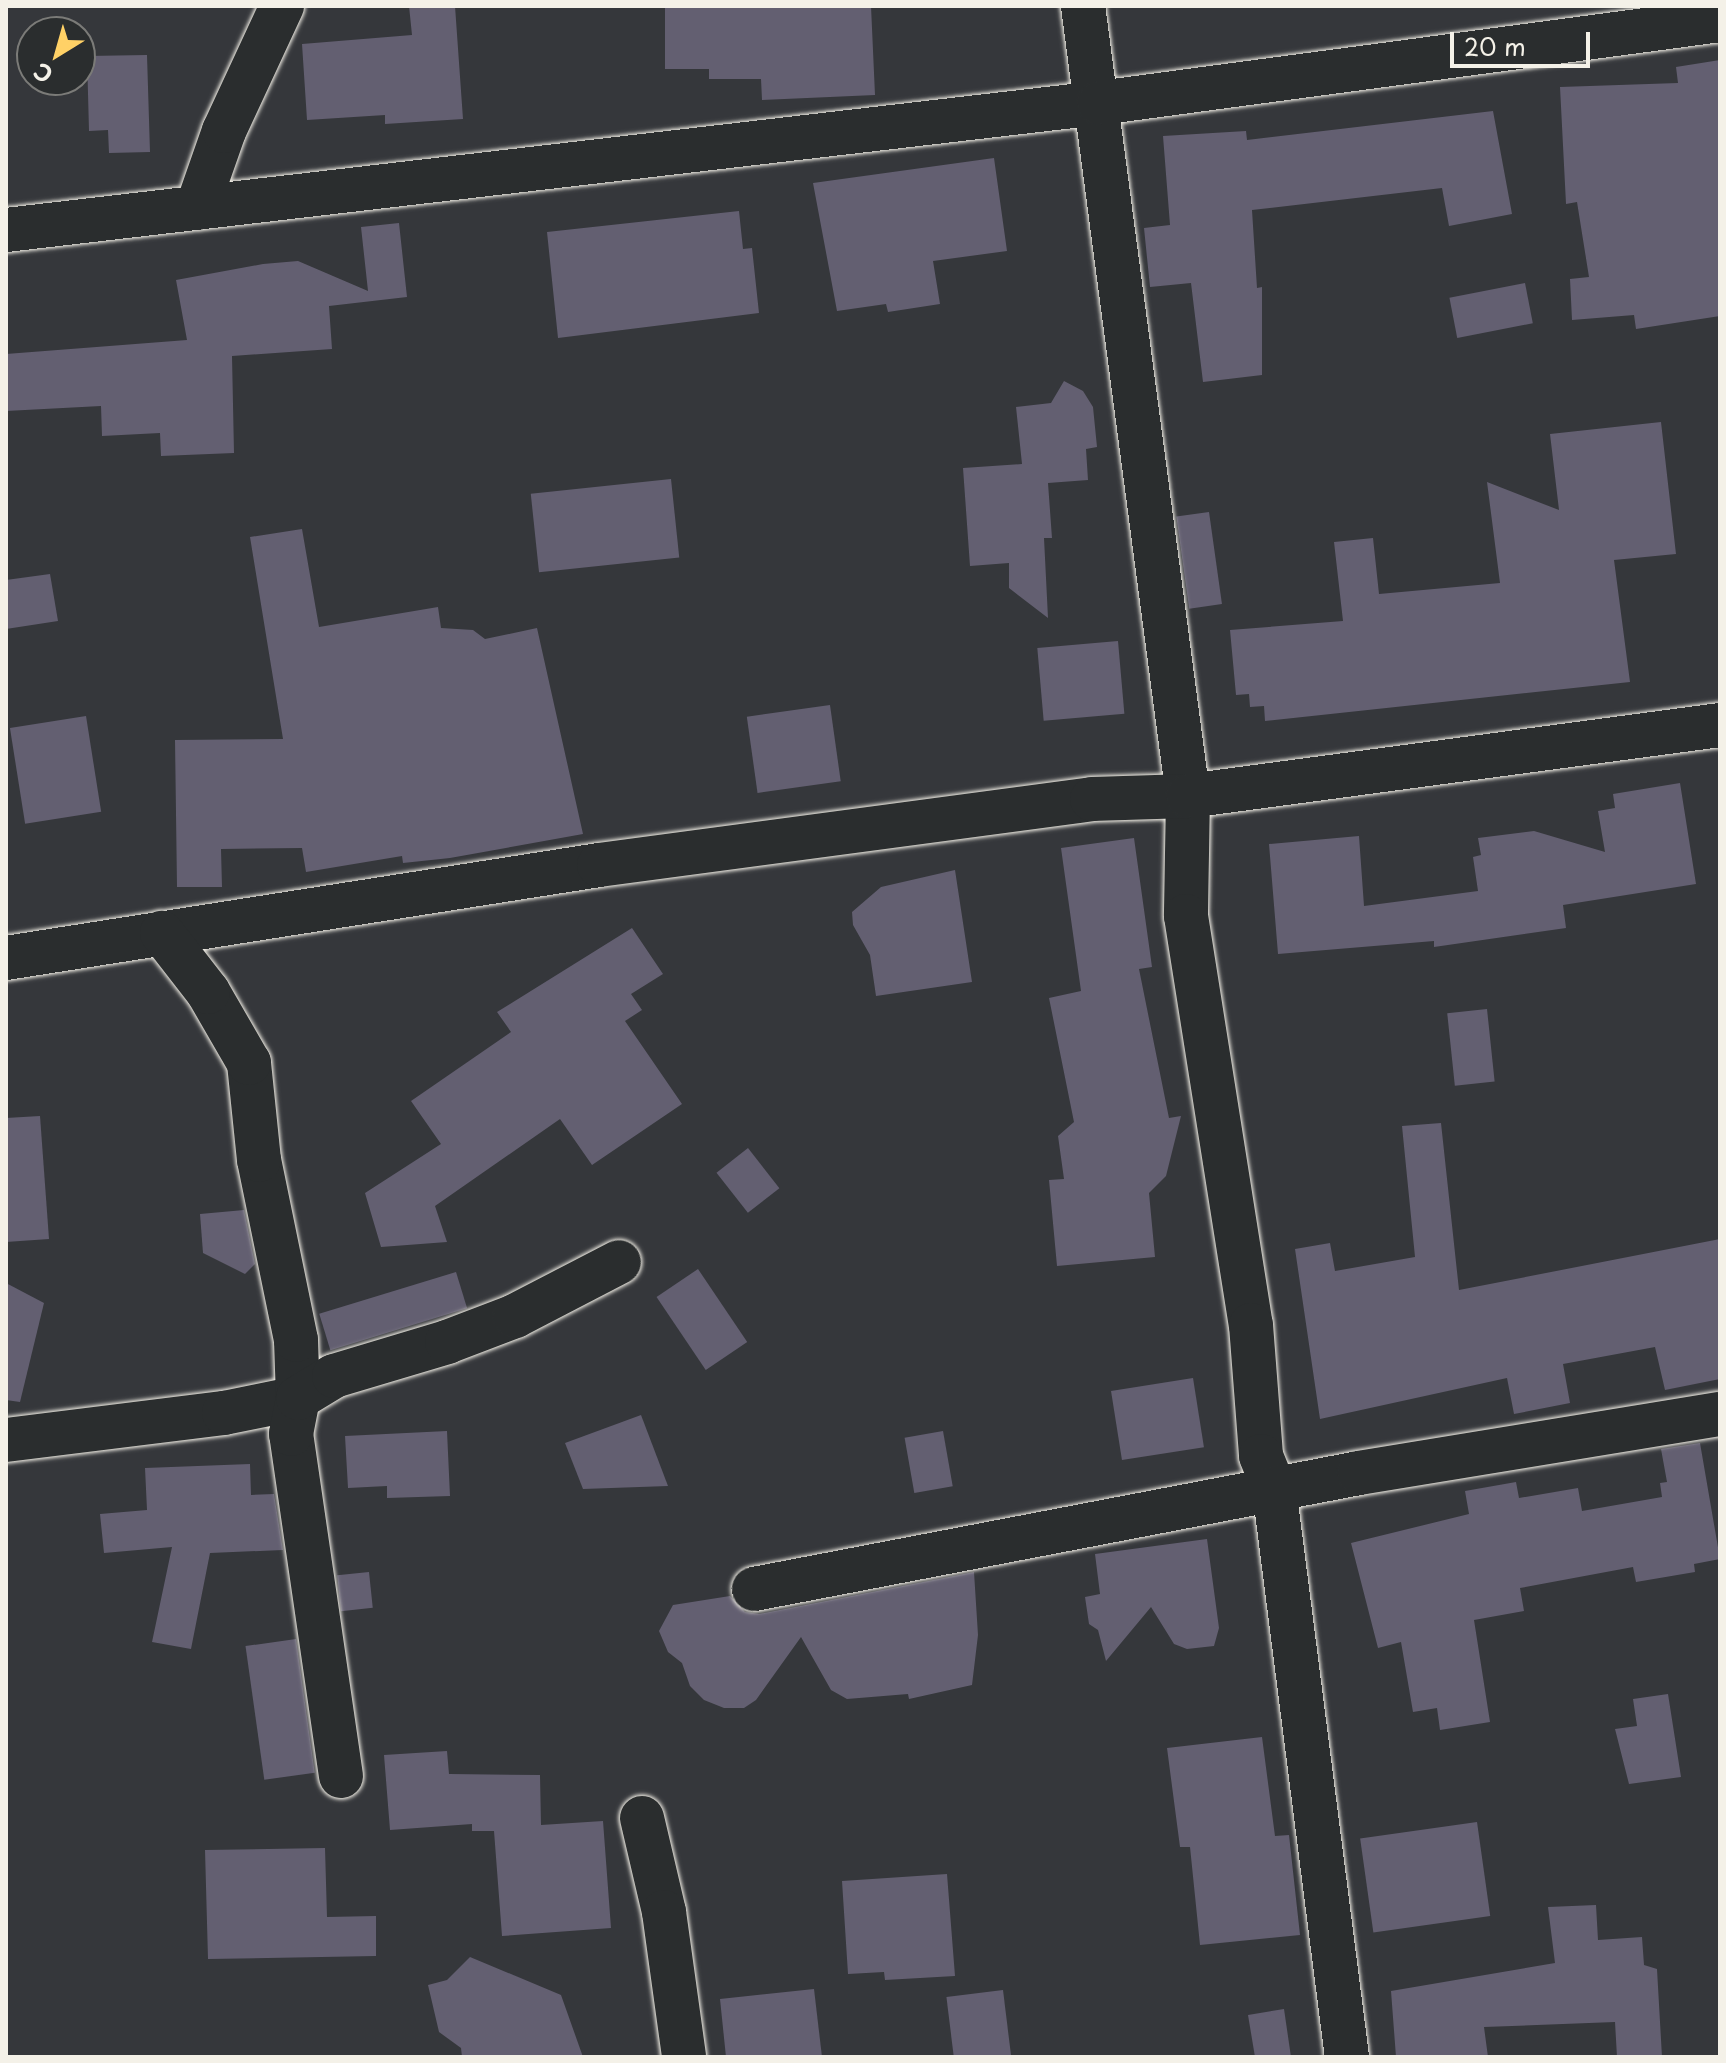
<!DOCTYPE html>
<meta charset="utf-8">
<style>
body{margin:0}
#map{position:relative;width:1726px;height:2063px;overflow:hidden;background:#35373b;font-family:"Playpen Sans",sans-serif}
div>[style]{position:absolute}
[style*='--x']{left:calc(var(--x)*1px);top:calc(var(--y)*1px);width:calc(var(--w)*1px);rotate:calc(var(--a)*1deg)}
.building>*{inset:0;background:#635f71;transform-origin:0 0}
.roads{filter:drop-shadow(0 0 2px #f4f1e8) drop-shadow(0 0 2px #f4f1e8)}
.minor>*{height:44px;margin:-22px;padding:0 22px;transform-origin:22px;border-radius:22px;background:#2a2d2e}
span{translate:-50% -50%;white-space:nowrap;text-align:center;line-height:1.15;-webkit-text-stroke:6px #2a2d2e;paint-order:stroke}
.frame{position:absolute;inset:0;border:8px solid #f4f1e8;pointer-events:none}
.north{position:absolute;left:16px;top:16px;width:80px;height:80px;box-sizing:border-box;background:#2a2d2e;border:2px solid #7b7b78;border-radius:50%;rotate:217deg;font-size:22px;font-weight:700;line-height:32px;text-align:center;color:#f4f1e8}
.north::after{content:'';display:block;margin:auto;width:28px;height:36px;background:#ffd166;clip-path:polygon(50% 0,100% 100%,50% 72%,0 100%)}
.scale{position:absolute;left:1450px;top:32px;width:140px;height:36px;box-sizing:border-box;border:4px solid #f4f1e8;border-top:0;padding-left:10px;font-size:24px;line-height:28px;white-space:nowrap;color:#f4f1e8;-webkit-text-stroke:6px #2a2d2e;paint-order:stroke}
</style>
<div id="map">
<div class="building">
<div style="clip-path:polygon(409px 6px,455px 6px,463px 119px,385px 124px,385px 115px,307px 120px,302px 44px,412px 35px)"></div>
<div style="clip-path:polygon(758px 6px,871px 6px,875px 95px,762px 100px,761px 79px,709px 79px,709px 69px,665px 69px,665px 8px)"></div>
<div style="clip-path:polygon(147px 55px,150px 152px,109px 153px,108px 130px,89px 131px,87px 56px)"></div>
<div style="clip-path:polygon(1720px 60px,1720px 316px,1636px 329px,1634px 315px,1572px 320px,1570px 279px,1589px 277px,1577px 202px,1566px 204px,1560px 87px,1678px 83px,1676px 67px)"></div>
<div style="clip-path:polygon(1493px 111px,1512px 214px,1449px 226px,1442px 188px,1252px 210px,1257px 288px,1262px 287px,1262px 375px,1203px 382px,1191px 283px,1150px 287px,1144px 228px,1170px 225px,1163px 136px,1246px 131px,1247px 140px)"></div>
<div style="clip-path:polygon(994px 158px,1007px 251px,933px 261px,940px 304px,888px 312px,886px 304px,837px 311px,813px 183px)"></div>
<div style="clip-path:polygon(739px 211px,743px 249px,752px 248px,759px 313px,558px 338px,547px 232px)"></div>
<div style="clip-path:polygon(399px 223px,407px 297px,329px 306px,332px 349px,232px 356px,234px 453px,161px 456px,160px 433px,102px 436px,101px 406px,6px 411px,6px 354px,187px 340px,176px 280px,263px 264px,298px 261px,368px 291px,361px 227px)"></div>
<div style="left:1525px;top:283px;width:41px;height:77px;rotate:79deg"></div>
<div style="clip-path:polygon(1064px 381px,1083px 391px,1093px 407px,1097px 447px,1086px 449px,1088px 480px,1048px 483px,1052px 538px,1044px 538px,1048px 618px,1009px 588px,1009px 563px,970px 566px,963px 468px,1022px 464px,1016px 407px,1051px 403px)"></div>
<div style="clip-path:polygon(1661px 422px,1676px 554px,1614px 560px,1630px 682px,1265px 721px,1264px 706px,1250px 707px,1249px 694px,1236px 695px,1230px 630px,1343px 621px,1334px 542px,1373px 538px,1379px 594px,1500px 583px,1487px 482px,1559px 510px,1550px 434px)"></div>
<div style="left:671px;top:479px;width:79px;height:141px;rotate:84deg"></div>
<div style="left:1209px;top:512px;width:93px;height:33px;rotate:82deg"></div>
<div style="clip-path:polygon(302px 529px,319px 627px,438px 607px,441px 628px,473px 630px,485px 639px,537px 628px,583px 834px,450px 858px,403px 863px,402px 856px,306px 872px,302px 848px,221px 849px,222px 887px,177px 887px,175px 740px,283px 739px,250px 537px)"></div>
<div style="clip-path:polygon(50px 574px,58px 621px,6px 629px,6px 580px)"></div>
<div style="left:1118px;top:641px;width:73px;height:81px;rotate:85deg"></div>
<div style="left:830px;top:705px;width:77px;height:84px;rotate:82deg"></div>
<div style="left:86px;top:716px;width:97px;height:77px;rotate:81deg"></div>
<div style="clip-path:polygon(1680px 783px,1696px 884px,1563px 905px,1566px 928px,1434px 947px,1434px 941px,1278px 954px,1269px 844px,1359px 836px,1364px 906px,1478px 891px,1473px 857px,1481px 855px,1478px 838px,1534px 831px,1605px 852px,1598px 811px,1615px 808px,1613px 794px)"></div>
<div style="clip-path:polygon(1134px 838px,1152px 967px,1139px 969px,1169px 1118px,1181px 1116px,1166px 1176px,1149px 1193px,1155px 1257px,1057px 1266px,1049px 1180px,1064px 1179px,1058px 1136px,1074px 1122px,1049px 998px,1081px 991px,1061px 848px)"></div>
<div style="clip-path:polygon(955px 870px,972px 982px,876px 996px,870px 955px,853px 925px,852px 912px,881px 887px)"></div>
<div style="clip-path:polygon(632px 928px,663px 974px,631px 994px,642px 1010px,625px 1021px,682px 1104px,592px 1165px,560px 1119px,435px 1206px,447px 1242px,381px 1247px,365px 1193px,441px 1144px,411px 1101px,511px 1032px,497px 1012px)"></div>
<div style="left:1487px;top:1009px;width:73px;height:40px;rotate:84deg"></div>
<div style="clip-path:polygon(40px 1116px,49px 1239px,6px 1242px,6px 1118px)"></div>
<div style="clip-path:polygon(1441px 1123px,1459px 1290px,1720px 1239px,1720px 1379px,1665px 1390px,1655px 1347px,1563px 1364px,1570px 1403px,1514px 1414px,1507px 1378px,1320px 1419px,1295px 1249px,1330px 1243px,1335px 1271px,1415px 1257px,1402px 1126px)"></div>
<div style="left:748px;top:1148px;width:51px;height:40px;rotate:52deg"></div>
<div style="clip-path:polygon(244px 1210px,255px 1264px,245px 1274px,203px 1253px,200px 1214px)"></div>
<div style="left:698px;top:1269px;width:88px;height:50px;rotate:56deg"></div>
<div style="left:456px;top:1272px;width:38px;height:143px;rotate:73deg"></div>
<div style="clip-path:polygon(6px 1283px,44px 1303px,20px 1402px,6px 1400px)"></div>
<div style="left:1193px;top:1378px;width:70px;height:83px;rotate:81deg"></div>
<div style="clip-path:polygon(641px 1415px,668px 1486px,583px 1489px,565px 1443px)"></div>
<div style="clip-path:polygon(447px 1431px,450px 1496px,387px 1498px,387px 1486px,348px 1488px,345px 1436px)"></div>
<div style="left:943px;top:1431px;width:56px;height:39px;rotate:80deg"></div>
<div style="clip-path:polygon(1700px 1443px,1720px 1559px,1694px 1564px,1695px 1572px,1636px 1582px,1633px 1567px,1520px 1588px,1524px 1611px,1474px 1620px,1490px 1722px,1440px 1730px,1437px 1708px,1413px 1712px,1401px 1642px,1378px 1648px,1351px 1543px,1469px 1514px,1465px 1491px,1516px 1482px,1519px 1498px,1578px 1488px,1582px 1511px,1662px 1497px,1660px 1483px,1667px 1482px,1661px 1449px)"></div>
<div style="clip-path:polygon(250px 1464px,251px 1495px,274px 1494px,283px 1550px,210px 1553px,191px 1649px,152px 1642px,172px 1547px,104px 1553px,100px 1514px,147px 1510px,145px 1468px)"></div>
<div style="clip-path:polygon(1207px 1539px,1219px 1628px,1214px 1646px,1187px 1649px,1174px 1644px,1151px 1607px,1106px 1661px,1098px 1630px,1089px 1624px,1085px 1597px,1100px 1594px,1095px 1554px)"></div>
<div style="left:369px;top:1572px;width:36px;height:32px;rotate:84deg"></div>
<div style="clip-path:polygon(974px 1572px,978px 1635px,972px 1685px,909px 1699px,908px 1694px,847px 1699px,831px 1690px,801px 1637px,756px 1700px,744px 1708px,724px 1708px,704px 1700px,690px 1686px,682px 1663px,668px 1652px,659px 1631px,673px 1605px,730px 1596px,745px 1612px,759px 1614px)"></div>
<div style="left:296px;top:1639px;width:135px;height:51px;rotate:82deg"></div>
<div style="clip-path:polygon(1668px 1694px,1681px 1777px,1629px 1784px,1615px 1729px,1637px 1726px,1633px 1699px)"></div>
<div style="clip-path:polygon(1262px 1737px,1275px 1836px,1289px 1835px,1300px 1935px,1200px 1945px,1190px 1847px,1180px 1847px,1167px 1748px)"></div>
<div style="clip-path:polygon(447px 1751px,449px 1774px,540px 1775px,541px 1825px,603px 1821px,611px 1928px,502px 1936px,494px 1831px,472px 1831px,472px 1824px,390px 1830px,384px 1755px)"></div>
<div style="left:1477px;top:1822px;width:95px;height:118px;rotate:82deg"></div>
<div style="clip-path:polygon(325px 1848px,327px 1917px,376px 1916px,376px 1956px,208px 1959px,205px 1850px)"></div>
<div style="clip-path:polygon(947px 1874px,955px 1976px,885px 1980px,884px 1972px,848px 1974px,842px 1881px)"></div>
<div style="clip-path:polygon(1596px 1905px,1598px 1940px,1642px 1937px,1644px 1965px,1657px 1969px,1662px 2057px,1617px 2057px,1615px 2022px,1484px 2027px,1488px 2057px,1396px 2057px,1391px 1991px,1555px 1963px,1548px 1907px)"></div>
<div style="clip-path:polygon(470px 1957px,561px 1995px,583px 2057px,462px 2057px,461px 2048px,439px 2032px,428px 1985px,447px 1980px)"></div>
<div style="clip-path:polygon(814px 1989px,822px 2057px,726px 2057px,720px 1999px)"></div>
<div style="left:1003px;top:1990px;width:67px;height:57px;rotate:83deg"></div>
<div style="clip-path:polygon(1284px 2009px,1291px 2057px,1255px 2057px,1248px 2015px)"></div>
</div>
<div class="roads">
<div class="minor">
<div style="--x:1083;--y:6;--w:797;--a:82.43"></div>
<div style="--x:1188;--y:796;--w:120;--a:91"></div>
<div style="--x:1186;--y:916;--w:414;--a:81"></div>
<div style="--x:1251;--y:1325;--w:131;--a:85.6"></div>
<div style="--x:1261;--y:1456;--w:35;--a:68"></div>
<div style="--x:1274;--y:1488;--w:574;--a:82.69"></div>
<div style="--x:197;--y:208;--w:82;--a:-70.7"></div>
<div style="--x:224;--y:131;--w:138;--a:-65.1"></div>
<div style="--x:6;--y:230;--w:1100;--a:-6.63"></div>
<div style="--x:1099;--y:103;--w:627;--a:-7.61"></div>
<div style="--x:6;--y:958;--w:600;--a:-8.91"></div>
<div style="--x:599;--y:865;--w:497;--a:-7.6"></div>
<div style="--x:1092;--y:799;--w:96;--a:-1.8"></div>
<div style="--x:1188;--y:796;--w:537;--a:-7.6"></div>
<div style="--x:6;--y:1440;--w:220;--a:-7.1"></div>
<div style="--x:224;--y:1413;--w:76;--a:-11.5"></div>
<div style="--x:298;--y:1398;--w:58;--a:-92"></div>
<div style="--x:296;--y:1340;--w:184;--a:-101.6"></div>
<div style="--x:259;--y:1160;--w:98;--a:-95.9"></div>
<div style="--x:249;--y:1063;--w:82;--a:-120"></div>
<div style="--x:208;--y:992;--w:75;--a:-127.9"></div>
<div style="--x:754;--y:1589;--w:616;--a:-10.85"></div>
<div style="--x:1359;--y:1473;--w:366;--a:-9.3"></div>
<div style="--x:341;--y:1776;--w:346;--a:-98.3"></div>
<div style="--x:291;--y:1434;--w:37;--a:-79"></div>
<div style="--x:298;--y:1398;--w:42;--a:-31.4"></div>
<div style="--x:334;--y:1376;--w:118;--a:-16.7"></div>
<div style="--x:447;--y:1342;--w:73;--a:-20.9"></div>
<div style="--x:515;--y:1316;--w:117;--a:-27.4"></div>
<div style="--x:642;--y:1818;--w:97;--a:76.8"></div>
<div style="--x:664;--y:1912;--w:146;--a:82.1"></div>
</div>
</div>
<div class="frame"></div>
<div class="north">С</div>
<div class="scale">20 m</div>
</div>
